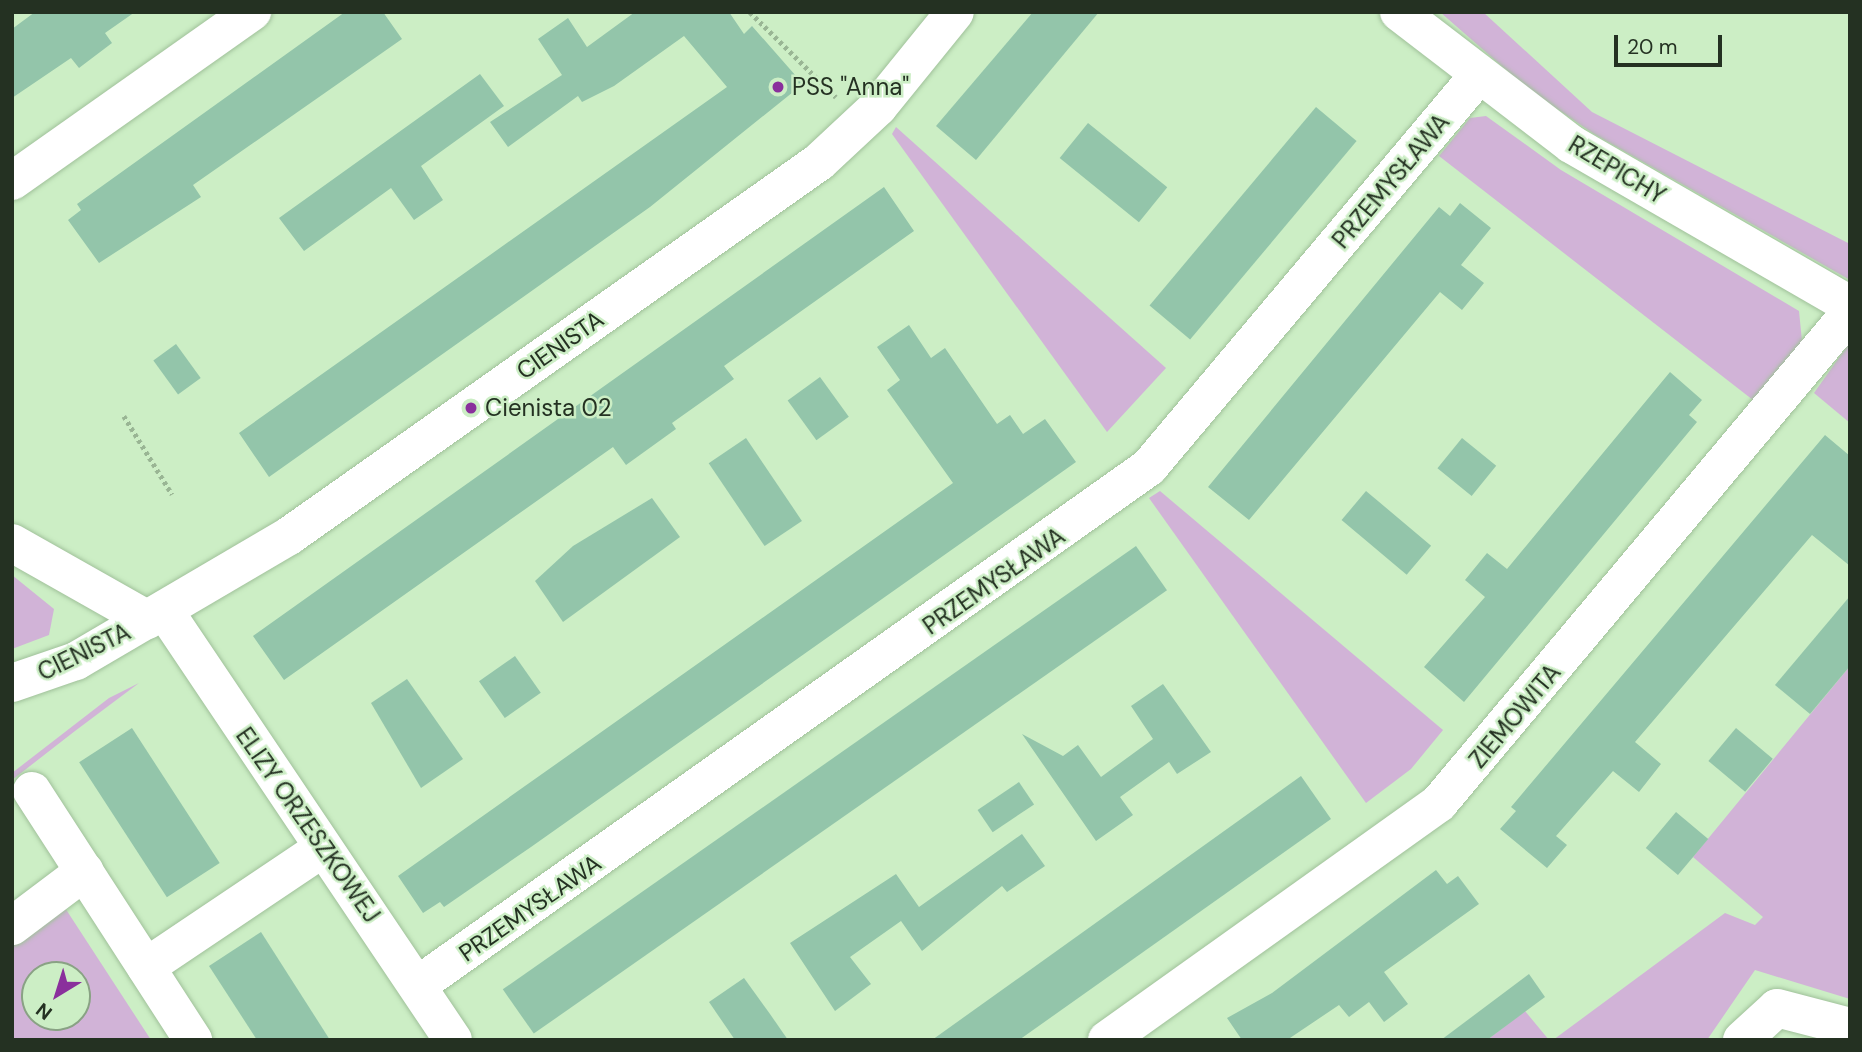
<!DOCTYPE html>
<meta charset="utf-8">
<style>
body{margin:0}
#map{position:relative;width:1862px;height:1052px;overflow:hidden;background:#cceec5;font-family:"DM Sans",sans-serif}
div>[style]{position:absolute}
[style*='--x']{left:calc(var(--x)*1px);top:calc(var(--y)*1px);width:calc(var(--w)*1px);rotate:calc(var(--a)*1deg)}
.green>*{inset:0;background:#d1b3d7}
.building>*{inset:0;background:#93c5aa;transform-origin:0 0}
.path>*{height:4.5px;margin-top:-2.25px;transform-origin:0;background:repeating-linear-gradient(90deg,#99b594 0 3.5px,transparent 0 7px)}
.roads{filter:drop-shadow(0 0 2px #a0c19a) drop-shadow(0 0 2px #a0c19a)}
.minor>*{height:38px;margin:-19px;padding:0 19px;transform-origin:19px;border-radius:19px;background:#fff}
.dots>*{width:19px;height:19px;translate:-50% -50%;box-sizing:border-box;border:4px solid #cceec5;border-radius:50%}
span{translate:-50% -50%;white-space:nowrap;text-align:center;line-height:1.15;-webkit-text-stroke:5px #cceec5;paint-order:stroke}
.poi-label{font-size:24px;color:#243122}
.left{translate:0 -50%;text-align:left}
.street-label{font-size:24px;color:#243122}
.frame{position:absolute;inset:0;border:14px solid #243122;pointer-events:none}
.north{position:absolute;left:21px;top:961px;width:70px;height:70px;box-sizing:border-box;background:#cceec5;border:2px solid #89a284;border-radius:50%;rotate:218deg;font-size:19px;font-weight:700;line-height:28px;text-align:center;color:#243122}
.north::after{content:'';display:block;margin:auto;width:24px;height:32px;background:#8a309c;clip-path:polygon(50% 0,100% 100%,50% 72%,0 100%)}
.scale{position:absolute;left:1614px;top:35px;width:108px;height:32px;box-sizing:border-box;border:4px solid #243122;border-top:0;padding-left:9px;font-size:21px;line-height:24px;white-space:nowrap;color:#243122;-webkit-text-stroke:5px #cceec5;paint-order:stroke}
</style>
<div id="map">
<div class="green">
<div style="clip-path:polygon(1440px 12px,1483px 12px,1592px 112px,1850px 244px,1850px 280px,1594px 134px,1528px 89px)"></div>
<div style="clip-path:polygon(1486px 116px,1561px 170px,1799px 311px,1802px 341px,1753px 400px,1439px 156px,1470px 118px)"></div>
<div style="clip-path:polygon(896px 127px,1166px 368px,1107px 432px,892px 134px)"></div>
<div style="clip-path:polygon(1850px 342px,1850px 423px,1814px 393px)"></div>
<div style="clip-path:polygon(1160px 491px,1443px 730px,1411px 769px,1366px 803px,1149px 498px)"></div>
<div style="clip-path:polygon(12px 575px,54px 609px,49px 635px,12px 649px)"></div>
<div style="clip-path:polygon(1850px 666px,1850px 999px,1755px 970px,1707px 1040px,1553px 1040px,1725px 913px,1755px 925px,1763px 917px,1693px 857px)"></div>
<div style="clip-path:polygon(139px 683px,75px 731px,12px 780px,12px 773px,109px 698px)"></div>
<div style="clip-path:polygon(evenodd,54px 891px,151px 1040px,12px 1040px,12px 926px,54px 891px,35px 975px,77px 975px,77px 1017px,35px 1017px,35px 975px)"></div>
<div style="clip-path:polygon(1525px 1011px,1549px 1040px,1487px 1040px)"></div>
</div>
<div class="building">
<div style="clip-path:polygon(35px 12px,135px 12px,105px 33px,112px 43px,79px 68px,71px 58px,12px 98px,12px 29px)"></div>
<div style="clip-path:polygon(345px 12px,383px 12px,402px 39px,193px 185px,201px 197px,99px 263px,68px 220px,81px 210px,77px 204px)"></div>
<div style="clip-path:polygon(635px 12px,729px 12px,744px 34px,752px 26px,803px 84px,650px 207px,269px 477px,239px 433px,727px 87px,684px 36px,614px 86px,582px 102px,578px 96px,508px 147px,490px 122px,562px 75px,538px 39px,568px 18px,587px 47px)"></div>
<div style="clip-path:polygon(1033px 12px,1099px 12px,976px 160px,936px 126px)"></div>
<div style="clip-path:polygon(480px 74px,504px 106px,421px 166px,443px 200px,414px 220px,391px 188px,304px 251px,279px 218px)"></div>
<div style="left:1316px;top:107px;width:53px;height:259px;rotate:40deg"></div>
<div style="left:1088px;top:123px;width:102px;height:45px;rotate:39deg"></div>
<div style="clip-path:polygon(884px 187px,914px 231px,724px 366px,734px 379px,672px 423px,676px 429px,626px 465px,613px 447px,284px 680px,253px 636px)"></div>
<div style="clip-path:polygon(1460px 203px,1491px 228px,1461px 265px,1484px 283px,1462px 310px,1440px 292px,1249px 520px,1208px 487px,1439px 207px,1450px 216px)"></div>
<div style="clip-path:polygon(909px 325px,931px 358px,945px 348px,997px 424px,1010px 415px,1023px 434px,1045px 419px,1076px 462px,531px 847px,444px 907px,440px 902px,423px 913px,398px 876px,953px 483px,887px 390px,900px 380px,877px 347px)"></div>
<div style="left:176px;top:344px;width:42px;height:28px;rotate:54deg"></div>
<div style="clip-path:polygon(1670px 372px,1702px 400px,1689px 415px,1697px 422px,1464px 702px,1424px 667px,1485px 597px,1465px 580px,1487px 553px,1507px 569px)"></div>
<div style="left:820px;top:377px;width:49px;height:40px;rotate:54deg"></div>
<div style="clip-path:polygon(1825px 435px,1850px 456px,1850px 566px,1812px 535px,1635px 742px,1661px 764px,1639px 792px,1613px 771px,1556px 836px,1567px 845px,1547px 868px,1500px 829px,1516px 811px,1511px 807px)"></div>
<div style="left:746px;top:438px;width:100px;height:45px;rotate:56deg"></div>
<div style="left:1462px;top:438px;width:44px;height:39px;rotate:39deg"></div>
<div style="left:1366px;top:491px;width:85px;height:38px;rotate:40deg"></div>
<div style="clip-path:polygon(652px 498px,680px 537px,563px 622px,535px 581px,573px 546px)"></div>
<div style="left:1136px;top:546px;width:54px;height:773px;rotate:55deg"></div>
<div style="clip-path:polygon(1850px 596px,1850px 666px,1810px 714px,1775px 685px)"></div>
<div style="left:515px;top:656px;width:45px;height:44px;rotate:55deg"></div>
<div style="clip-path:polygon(407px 679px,463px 759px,421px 788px,371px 703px)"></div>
<div style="clip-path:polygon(1163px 684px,1211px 752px,1177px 774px,1169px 762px,1120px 797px,1133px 815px,1096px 841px,1022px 734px,1063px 756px,1078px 745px,1101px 777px,1153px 739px,1131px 706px)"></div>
<div style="left:132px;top:728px;width:161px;height:63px;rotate:57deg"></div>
<div style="left:1736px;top:728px;width:48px;height:43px;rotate:40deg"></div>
<div style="clip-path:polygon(1301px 776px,1331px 819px,1019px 1040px,932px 1040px)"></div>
<div style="left:1019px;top:782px;width:27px;height:50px;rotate:56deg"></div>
<div style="left:1676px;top:812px;width:42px;height:47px;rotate:40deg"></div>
<div style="clip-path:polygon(1022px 834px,1045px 866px,1007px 892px,1002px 886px,922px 951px,901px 921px,850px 957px,871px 984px,835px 1011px,790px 943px,896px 874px,919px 907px)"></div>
<div style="clip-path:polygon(1436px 870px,1447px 884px,1458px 876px,1479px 904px,1384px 972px,1408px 1004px,1384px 1022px,1369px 1002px,1349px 1017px,1339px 1005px,1287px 1040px,1242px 1040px,1227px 1018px,1272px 993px)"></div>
<div style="clip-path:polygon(261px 932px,330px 1040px,257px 1040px,209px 966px)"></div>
<div style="clip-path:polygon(1529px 974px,1545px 997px,1487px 1040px,1441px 1040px)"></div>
<div style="clip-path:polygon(744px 978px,770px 1014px,788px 1040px,735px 1040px,709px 1002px)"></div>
</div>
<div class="path">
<div style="--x:750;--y:12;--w:121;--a:44.7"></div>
<div style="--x:124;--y:416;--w:92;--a:58.4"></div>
</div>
<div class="roads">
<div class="minor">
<div style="--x:1399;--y:12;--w:217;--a:37.5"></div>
<div style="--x:1571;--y:144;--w:322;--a:30"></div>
<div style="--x:12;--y:181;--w:294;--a:-35.2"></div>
<div style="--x:12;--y:543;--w:156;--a:29.5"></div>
<div style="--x:164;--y:610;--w:518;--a:56.1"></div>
<div style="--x:12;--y:683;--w:68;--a:-19"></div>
<div style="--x:76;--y:661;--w:247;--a:-30.4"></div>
<div style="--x:289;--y:536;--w:649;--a:-35.21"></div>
<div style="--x:819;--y:162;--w:81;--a:-43"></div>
<div style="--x:878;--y:107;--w:122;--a:-51"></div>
<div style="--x:32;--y:791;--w:297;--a:57.1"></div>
<div style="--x:12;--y:926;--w:91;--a:-37"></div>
<div style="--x:146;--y:967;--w:213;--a:-33.9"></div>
<div style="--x:418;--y:985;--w:896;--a:-35.32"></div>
<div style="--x:1149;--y:467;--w:511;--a:-49.92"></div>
<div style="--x:1107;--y:1040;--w:408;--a:-35.5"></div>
<div style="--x:1439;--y:803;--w:640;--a:-50.01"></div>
<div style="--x:1742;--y:1040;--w:47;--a:-42.4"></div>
<div style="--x:1777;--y:1008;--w:75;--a:14.6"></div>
</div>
</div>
<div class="dots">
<div style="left:778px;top:87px;background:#8a309c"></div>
<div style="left:471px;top:408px;background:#8a309c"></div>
</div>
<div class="poi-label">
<span class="left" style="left:792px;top:87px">PSS "Anna"</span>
<span class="left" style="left:485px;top:408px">Cienista 02</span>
</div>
<div class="street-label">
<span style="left:1617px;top:170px;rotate:31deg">RZEPICHY</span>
<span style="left:1391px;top:181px;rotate:-50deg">PRZEMYSŁAWA</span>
<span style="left:560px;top:345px;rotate:-35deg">CIENISTA</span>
<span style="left:994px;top:581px;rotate:-35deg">PRZEMYSŁAWA</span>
<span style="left:84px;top:652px;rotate:-26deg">CIENISTA</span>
<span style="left:1515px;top:716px;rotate:-50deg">ZIEMOWITA</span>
<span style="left:308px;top:825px;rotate:55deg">ELIZY ORZESZKOWEJ</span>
<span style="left:530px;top:908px;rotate:-35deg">PRZEMYSŁAWA</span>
</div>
<div class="frame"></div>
<div class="north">N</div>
<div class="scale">20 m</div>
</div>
